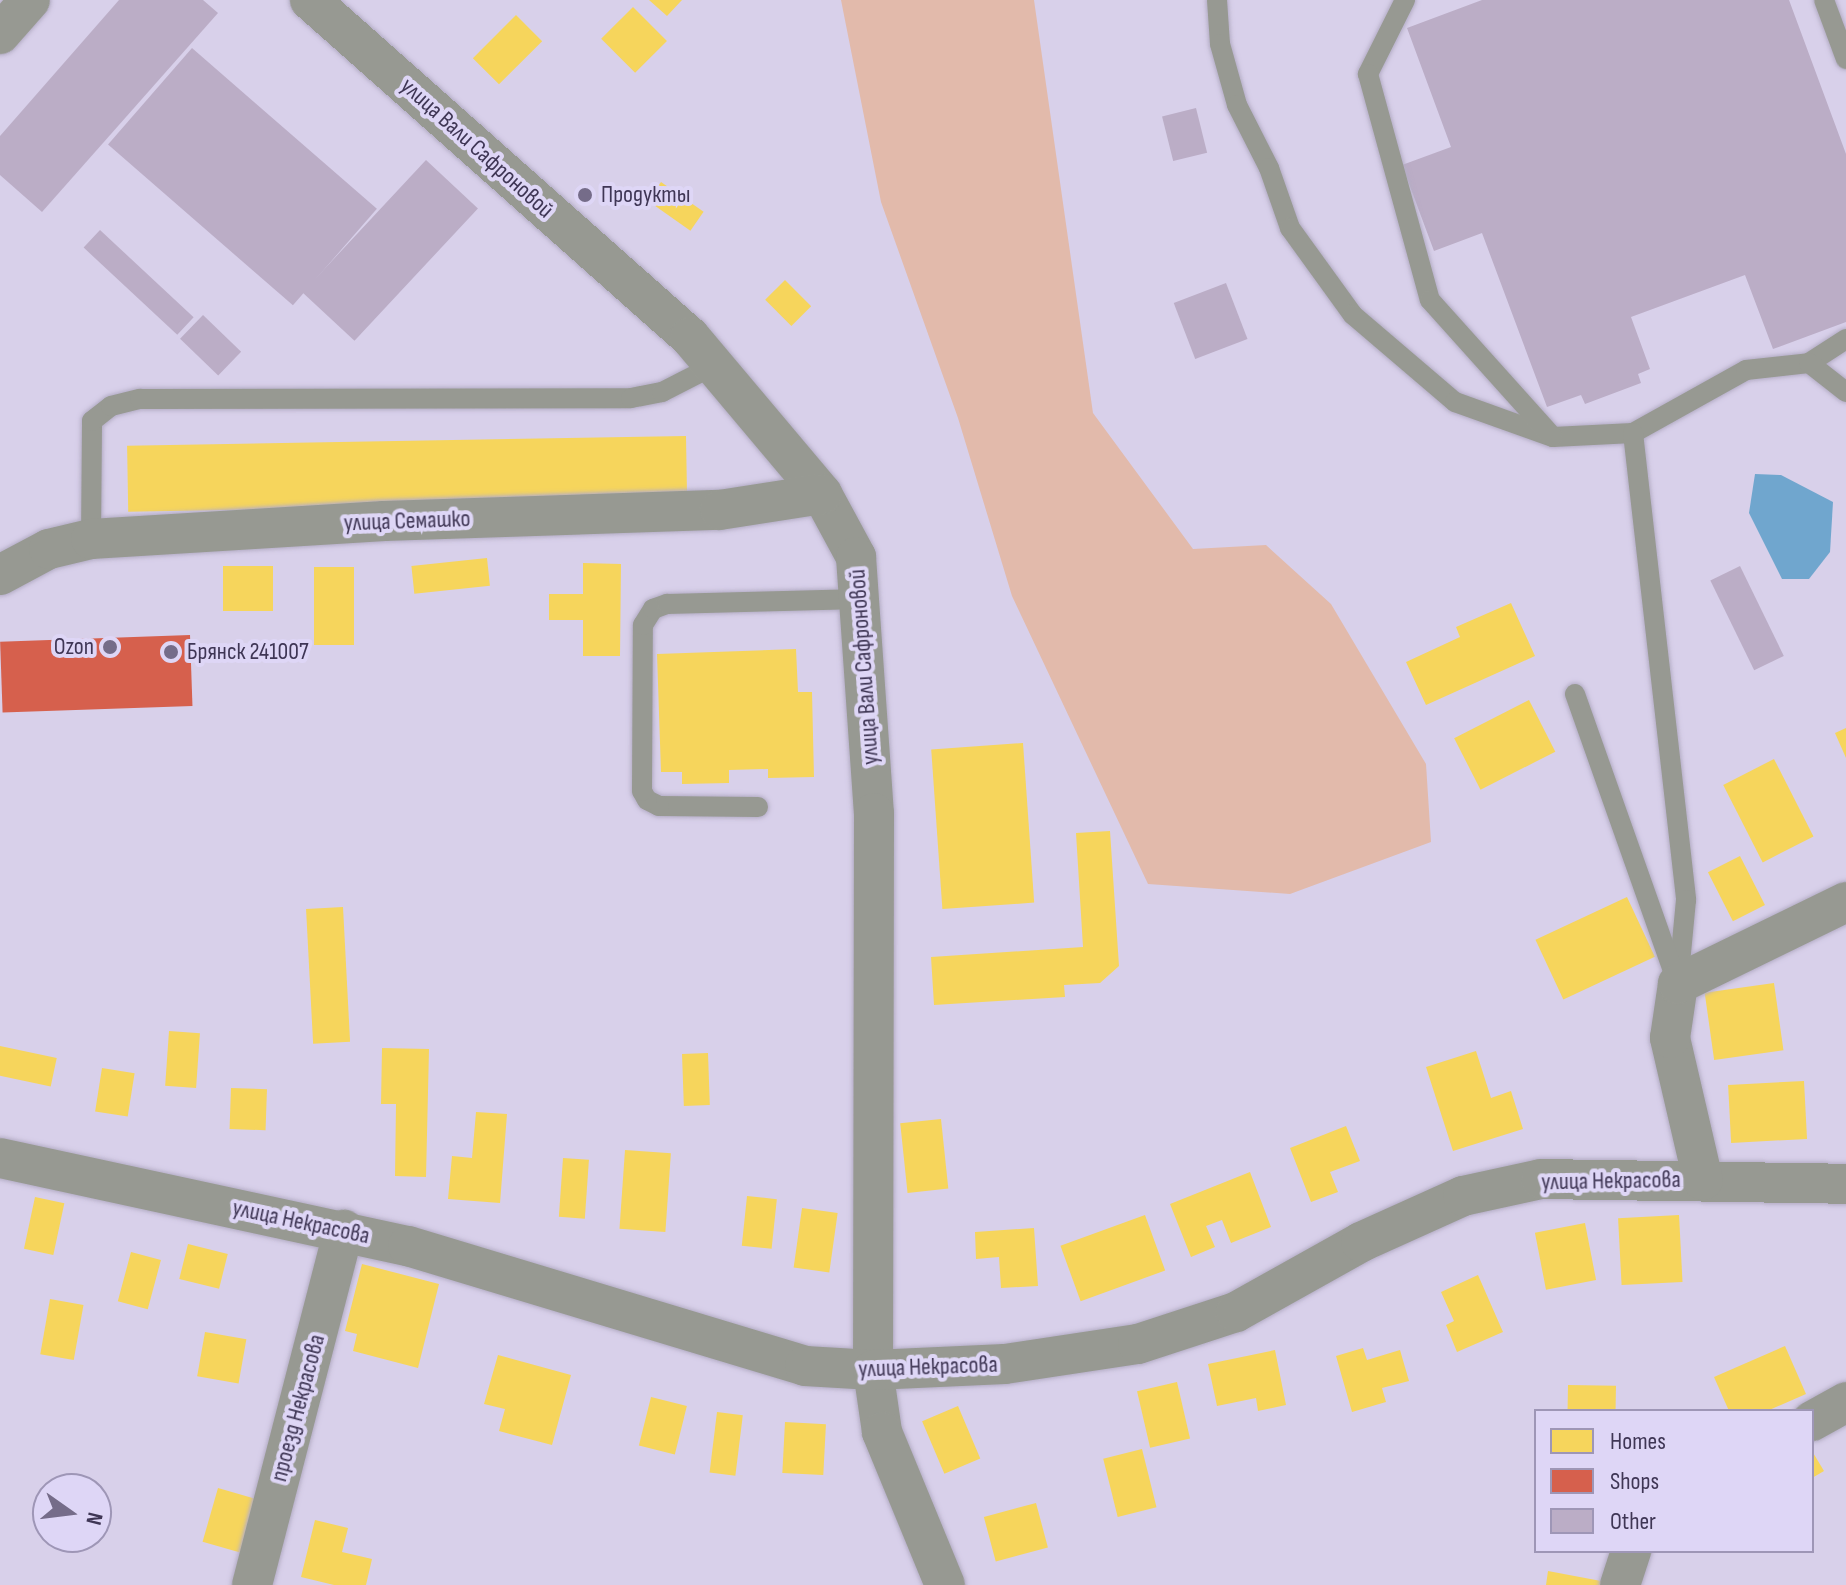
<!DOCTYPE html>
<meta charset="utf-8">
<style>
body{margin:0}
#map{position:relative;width:1846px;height:1585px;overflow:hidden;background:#d8d0ea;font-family:"Sofia Sans Condensed",sans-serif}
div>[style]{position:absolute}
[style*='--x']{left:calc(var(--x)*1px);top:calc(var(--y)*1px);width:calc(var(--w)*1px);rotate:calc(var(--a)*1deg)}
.green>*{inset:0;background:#e2baab}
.water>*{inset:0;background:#70a6ce}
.homes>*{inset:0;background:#f6d55c;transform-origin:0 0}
.shops>*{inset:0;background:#d6604d;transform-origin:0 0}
.building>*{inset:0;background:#bbadc6;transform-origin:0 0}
.roads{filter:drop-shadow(0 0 2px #b4adc5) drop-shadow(0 0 2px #b4adc5)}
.service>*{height:20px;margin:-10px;padding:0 10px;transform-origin:10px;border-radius:10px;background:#979992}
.minor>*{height:40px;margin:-20px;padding:0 20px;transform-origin:20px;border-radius:20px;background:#979992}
.dots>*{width:22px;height:22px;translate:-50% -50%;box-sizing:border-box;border:4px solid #ded6f6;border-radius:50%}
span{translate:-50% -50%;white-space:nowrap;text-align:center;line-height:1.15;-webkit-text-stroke:8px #ded6f6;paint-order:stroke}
.street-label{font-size:24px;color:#3f3655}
.poi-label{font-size:24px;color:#3f3655}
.left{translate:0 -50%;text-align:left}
.right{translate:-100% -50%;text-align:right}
.legend{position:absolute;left:1534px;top:1409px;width:280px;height:144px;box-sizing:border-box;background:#ded6f6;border:2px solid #9e96b6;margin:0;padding:10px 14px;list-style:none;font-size:24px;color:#3f3655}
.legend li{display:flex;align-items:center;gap:16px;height:40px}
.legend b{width:40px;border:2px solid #9e96b6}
.north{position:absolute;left:32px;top:1473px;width:80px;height:80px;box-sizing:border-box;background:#ded6f6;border:2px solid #9e96b6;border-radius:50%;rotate:104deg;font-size:22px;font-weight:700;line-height:32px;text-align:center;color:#3f3655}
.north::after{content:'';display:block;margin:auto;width:28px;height:36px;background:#756c89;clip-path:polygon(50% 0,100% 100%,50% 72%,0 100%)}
</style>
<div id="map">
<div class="green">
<div style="clip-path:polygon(841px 0,1034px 0,1093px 413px,1193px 549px,1266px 545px,1331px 604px,1426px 764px,1431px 842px,1290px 894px,1148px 884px,1012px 596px,958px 418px,881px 202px)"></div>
</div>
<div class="water">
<div style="clip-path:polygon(1755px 474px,1781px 475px,1833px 502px,1830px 552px,1809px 579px,1782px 579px,1749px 513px)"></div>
</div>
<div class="homes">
<div style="clip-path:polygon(649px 0,682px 0,667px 16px)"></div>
<div style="left:633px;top:7px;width:48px;height:45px;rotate:45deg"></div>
<div style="left:516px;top:15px;width:37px;height:61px;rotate:45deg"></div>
<div style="left:661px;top:182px;width:52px;height:23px;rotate:35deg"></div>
<div style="left:785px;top:280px;width:37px;height:28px;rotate:45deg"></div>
<div style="left:686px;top:436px;width:66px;height:559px;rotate:89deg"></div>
<div style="left:487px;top:558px;width:28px;height:76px;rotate:84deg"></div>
<div style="clip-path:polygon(583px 563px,621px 564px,620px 656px,583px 656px,583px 620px,549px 620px,549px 594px,583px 594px)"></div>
<div style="left:223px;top:566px;width:50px;height:45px"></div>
<div style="left:314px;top:567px;width:40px;height:78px"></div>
<div style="clip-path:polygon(1511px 603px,1535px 656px,1426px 705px,1406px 662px,1460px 637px,1456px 627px)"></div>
<div style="clip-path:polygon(796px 649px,798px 692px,812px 692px,814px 777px,768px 778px,768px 769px,729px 770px,729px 783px,682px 784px,682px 772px,661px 772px,657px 654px)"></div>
<div style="left:1529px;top:700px;width:58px;height:84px;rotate:63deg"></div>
<div style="clip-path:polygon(1846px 728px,1846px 758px,1835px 733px)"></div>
<div style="left:1023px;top:743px;width:160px;height:92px;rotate:86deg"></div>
<div style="left:1774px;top:759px;width:87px;height:57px;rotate:63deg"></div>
<div style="clip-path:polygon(1110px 831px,1119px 966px,1100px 983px,1064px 985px,1065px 997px,934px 1005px,931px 957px,1083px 947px,1076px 833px)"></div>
<div style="left:1740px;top:856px;width:55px;height:36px;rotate:63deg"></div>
<div style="left:1627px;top:897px;width:66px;height:101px;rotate:65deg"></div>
<div style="left:343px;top:907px;width:135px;height:37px;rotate:87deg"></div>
<div style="left:1774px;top:983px;width:68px;height:70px;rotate:82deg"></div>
<div style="left:169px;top:1031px;width:31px;height:55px;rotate:4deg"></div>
<div style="left:0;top:1046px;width:58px;height:29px;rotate:12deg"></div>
<div style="clip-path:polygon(382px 1048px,429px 1049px,426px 1177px,395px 1176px,396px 1104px,381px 1104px)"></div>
<div style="clip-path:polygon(1476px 1051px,1491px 1098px,1511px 1091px,1523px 1129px,1453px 1151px,1426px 1067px)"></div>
<div style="left:708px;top:1053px;width:52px;height:26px;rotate:88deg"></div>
<div style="left:102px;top:1068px;width:33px;height:44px;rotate:9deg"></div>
<div style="left:1804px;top:1081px;width:58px;height:76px;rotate:87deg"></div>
<div style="left:231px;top:1088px;width:36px;height:41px;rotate:2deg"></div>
<div style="clip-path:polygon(476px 1112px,507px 1114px,500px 1203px,448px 1199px,452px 1156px,472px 1158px)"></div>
<div style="left:941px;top:1119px;width:70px;height:41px;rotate:84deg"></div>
<div style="clip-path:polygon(1346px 1126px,1360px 1161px,1330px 1172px,1338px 1192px,1311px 1202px,1290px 1148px)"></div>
<div style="left:625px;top:1150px;width:46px;height:79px;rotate:4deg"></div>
<div style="left:563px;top:1158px;width:26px;height:59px;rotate:4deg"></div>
<div style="clip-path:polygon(1250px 1172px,1271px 1227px,1231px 1243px,1222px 1220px,1206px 1226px,1215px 1247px,1191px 1257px,1170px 1204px)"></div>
<div style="left:747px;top:1196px;width:30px;height:50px;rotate:6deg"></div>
<div style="left:35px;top:1197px;width:30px;height:53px;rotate:12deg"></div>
<div style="left:802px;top:1208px;width:36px;height:60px;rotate:8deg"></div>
<div style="left:1145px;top:1215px;width:59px;height:90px;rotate:70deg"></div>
<div style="left:1679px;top:1215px;width:67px;height:61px;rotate:87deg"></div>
<div style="left:1585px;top:1223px;width:58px;height:51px;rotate:79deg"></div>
<div style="clip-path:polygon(1034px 1228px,1038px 1286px,1001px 1288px,999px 1257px,976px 1259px,975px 1232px)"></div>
<div style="left:188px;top:1244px;width:41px;height:36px;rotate:14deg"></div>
<div style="left:131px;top:1252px;width:31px;height:51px;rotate:15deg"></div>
<div style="clip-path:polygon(362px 1264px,439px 1284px,418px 1368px,353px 1351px,357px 1334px,345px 1331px)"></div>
<div style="clip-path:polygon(1478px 1275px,1503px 1332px,1457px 1352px,1446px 1325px,1454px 1321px,1441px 1292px)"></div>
<div style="left:50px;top:1299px;width:34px;height:56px;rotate:10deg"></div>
<div style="left:205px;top:1332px;width:42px;height:45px;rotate:10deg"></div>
<div style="clip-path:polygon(1785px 1346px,1806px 1394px,1767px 1411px,1729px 1411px,1714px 1377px)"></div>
<div style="clip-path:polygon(1363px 1348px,1367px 1360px,1400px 1350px,1409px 1381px,1382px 1388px,1386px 1402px,1352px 1412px,1336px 1356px)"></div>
<div style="clip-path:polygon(1275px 1350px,1286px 1405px,1258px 1411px,1256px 1398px,1217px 1406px,1208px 1364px)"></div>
<div style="clip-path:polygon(498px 1355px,571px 1375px,552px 1445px,499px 1431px,505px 1409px,484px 1404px)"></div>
<div style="left:1177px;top:1382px;width:58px;height:41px;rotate:77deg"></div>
<div style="left:1568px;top:1385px;width:48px;height:26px;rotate:1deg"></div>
<div style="left:651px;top:1397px;width:37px;height:50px;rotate:14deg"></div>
<div style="left:958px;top:1406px;width:57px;height:39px;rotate:67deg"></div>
<div style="left:717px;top:1412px;width:26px;height:61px;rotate:7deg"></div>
<div style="left:785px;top:1422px;width:41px;height:51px;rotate:3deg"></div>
<div style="left:1142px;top:1449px;width:60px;height:40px;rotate:76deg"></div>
<div style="clip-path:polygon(1812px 1451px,1824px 1471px,1812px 1478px)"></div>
<div style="left:218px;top:1488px;width:50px;height:56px;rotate:16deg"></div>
<div style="left:1036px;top:1503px;width:46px;height:54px;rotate:75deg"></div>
<div style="clip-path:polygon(315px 1520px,348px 1528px,342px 1552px,372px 1559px,366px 1585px,334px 1585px,301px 1577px)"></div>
<div style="clip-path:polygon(1548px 1571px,1601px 1581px,1601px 1585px,1546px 1585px)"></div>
</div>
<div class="shops">
<div style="left:190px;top:635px;width:71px;height:190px;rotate:88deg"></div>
</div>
<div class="building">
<div style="clip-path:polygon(119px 0,203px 0,218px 13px,42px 212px,0 175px,0 136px)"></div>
<div style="clip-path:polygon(1482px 0,1789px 0,1846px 154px,1846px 322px,1773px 349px,1745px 275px,1631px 317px,1650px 369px,1638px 374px,1641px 383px,1585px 404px,1581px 395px,1547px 407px,1482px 233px,1434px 251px,1402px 165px,1451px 147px,1407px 28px)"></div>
<div style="left:192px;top:48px;width:245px;height:128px;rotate:41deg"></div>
<div style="left:1196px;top:108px;width:46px;height:35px;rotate:76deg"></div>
<div style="left:426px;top:160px;width:71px;height:181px;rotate:43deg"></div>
<div style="left:100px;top:230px;width:128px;height:24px;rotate:43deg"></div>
<div style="left:1226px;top:283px;width:60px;height:56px;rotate:69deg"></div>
<div style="left:203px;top:315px;width:53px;height:33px;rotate:44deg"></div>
<div style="left:1740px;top:566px;width:100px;height:33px;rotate:64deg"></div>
</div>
<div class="roads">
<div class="service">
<div style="--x:1217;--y:0;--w:44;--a:86.1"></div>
<div style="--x:1220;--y:44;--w:63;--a:74.4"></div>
<div style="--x:1237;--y:105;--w:71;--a:63.1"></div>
<div style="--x:1269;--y:168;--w:64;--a:70.7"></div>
<div style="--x:1290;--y:228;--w:107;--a:54.1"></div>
<div style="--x:1353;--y:315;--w:134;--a:40.5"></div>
<div style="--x:1455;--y:402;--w:104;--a:19.7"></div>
<div style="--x:1553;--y:437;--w:80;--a:-2.9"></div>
<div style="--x:1633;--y:433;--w:129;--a:-29.1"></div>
<div style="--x:1746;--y:370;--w:63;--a:-6.3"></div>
<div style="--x:1809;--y:363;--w:44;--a:-33"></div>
<div style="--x:1405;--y:0;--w:83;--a:116.6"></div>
<div style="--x:1368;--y:74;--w:234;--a:74.7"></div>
<div style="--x:1430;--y:300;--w:183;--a:48.1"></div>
<div style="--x:1824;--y:0;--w:63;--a:69.6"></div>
<div style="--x:1809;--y:363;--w:47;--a:38.1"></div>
<div style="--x:1633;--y:433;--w:470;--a:83.5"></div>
<div style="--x:1686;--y:900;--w:84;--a:95.4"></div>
<div style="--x:91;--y:539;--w:118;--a:-89.5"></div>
<div style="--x:92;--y:421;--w:24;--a:-38"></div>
<div style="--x:111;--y:406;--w:30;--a:-14"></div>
<div style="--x:140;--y:399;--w:491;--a:-0.1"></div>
<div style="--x:631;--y:398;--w:32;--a:-11"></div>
<div style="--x:662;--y:392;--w:59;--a:-27"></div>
<div style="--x:1575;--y:694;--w:299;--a:70.5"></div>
<div style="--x:758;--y:807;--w:99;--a:-179.4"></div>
<div style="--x:659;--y:806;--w:13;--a:-153"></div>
<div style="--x:647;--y:800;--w:10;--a:-119"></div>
<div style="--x:642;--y:791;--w:166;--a:-89.7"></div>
<div style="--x:643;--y:625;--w:19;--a:-58"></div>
<div style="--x:653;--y:609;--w:15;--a:-20"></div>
<div style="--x:667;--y:604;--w:194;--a:-1.5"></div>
</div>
<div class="minor">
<div style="--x:310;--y:0;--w:508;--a:41.57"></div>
<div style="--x:690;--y:337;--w:205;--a:49.9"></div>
<div style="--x:822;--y:494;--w:72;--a:61.6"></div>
<div style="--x:856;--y:557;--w:257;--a:86"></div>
<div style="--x:874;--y:813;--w:557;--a:90.1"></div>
<div style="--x:873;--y:1370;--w:63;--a:81.7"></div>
<div style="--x:882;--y:1432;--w:165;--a:67.6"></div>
<div style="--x:0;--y:34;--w:45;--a:-48.6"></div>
<div style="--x:0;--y:575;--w:55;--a:-28"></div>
<div style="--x:49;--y:549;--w:43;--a:-13.4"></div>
<div style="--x:91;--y:539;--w:294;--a:-3.5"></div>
<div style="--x:384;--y:521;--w:336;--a:-1.9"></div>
<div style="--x:720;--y:510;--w:103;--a:-8.9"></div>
<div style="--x:0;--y:1158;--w:417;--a:12.2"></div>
<div style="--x:408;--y:1246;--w:415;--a:16.8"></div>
<div style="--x:805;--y:1366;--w:68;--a:3.4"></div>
<div style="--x:873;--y:1370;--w:132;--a:-2.6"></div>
<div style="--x:1005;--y:1364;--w:134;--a:-8.6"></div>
<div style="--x:1138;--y:1344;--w:103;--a:-18.1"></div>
<div style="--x:1236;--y:1312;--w:143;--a:-29.2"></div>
<div style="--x:1361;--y:1242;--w:112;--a:-24.3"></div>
<div style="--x:1463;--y:1196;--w:80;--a:-12.3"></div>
<div style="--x:1541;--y:1179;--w:305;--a:0.9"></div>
<div style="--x:1703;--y:1180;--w:146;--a:-103.1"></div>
<div style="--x:1670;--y:1038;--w:55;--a:-81.6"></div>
<div style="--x:1678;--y:984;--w:187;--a:-26"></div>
<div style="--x:1812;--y:1421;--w:39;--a:-29"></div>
<div style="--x:252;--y:1585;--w:367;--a:-75.5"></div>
<div style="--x:1620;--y:1585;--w:36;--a:-72"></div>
</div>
</div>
<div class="dots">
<div style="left:585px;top:195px;background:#756c89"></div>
<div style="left:110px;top:647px;background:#756c89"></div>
<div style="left:171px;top:652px;background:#756c89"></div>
</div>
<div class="street-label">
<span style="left:477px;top:148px;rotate:42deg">улица Вали Сафроновой</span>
<span style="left:407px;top:521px;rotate:-2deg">улица Семашко</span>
<span style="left:864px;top:667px;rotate:-94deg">улица Вали Сафроновой</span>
<span style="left:1611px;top:1181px;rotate:-1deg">улица Некрасова</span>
<span style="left:301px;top:1222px;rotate:12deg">улица Некрасова</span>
<span style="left:928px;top:1367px;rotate:-2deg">улица Некрасова</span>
<span style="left:298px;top:1408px;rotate:-75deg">проезд Некрасова</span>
</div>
<div class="poi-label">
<span class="left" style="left:601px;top:195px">Продукты</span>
<span class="right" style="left:94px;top:647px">Ozon</span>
<span class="left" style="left:187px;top:652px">Брянск 241007</span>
</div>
<ul class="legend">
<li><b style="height:22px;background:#f6d55c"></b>Homes</li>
<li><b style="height:22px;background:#d6604d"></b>Shops</li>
<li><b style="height:22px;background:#bbadc6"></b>Other</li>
</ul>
<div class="north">N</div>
</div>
